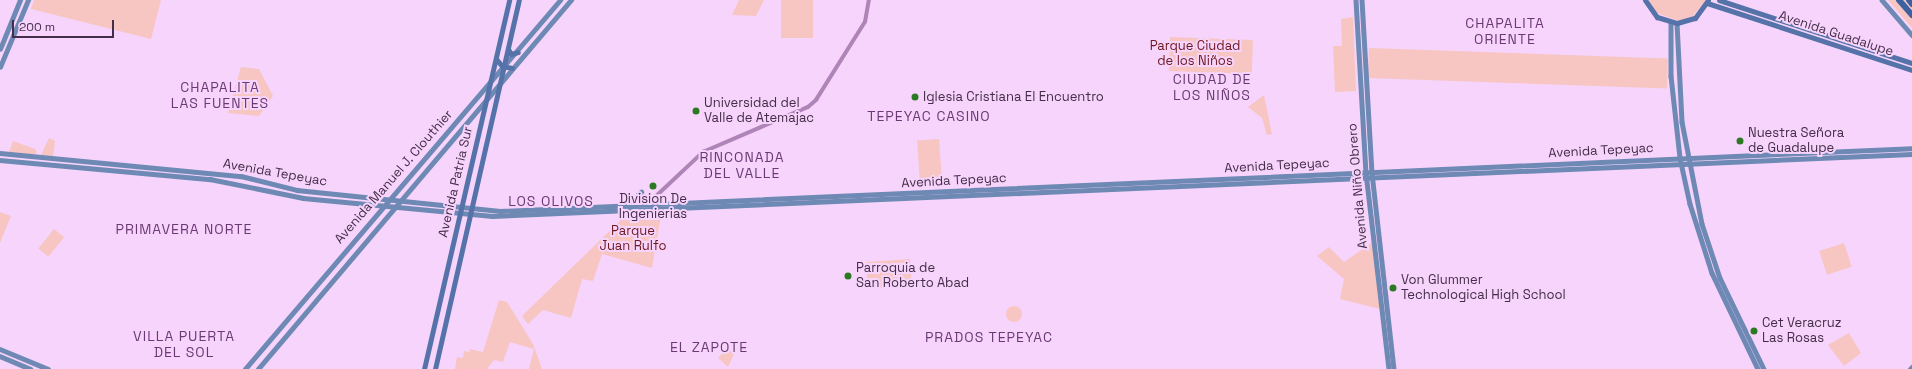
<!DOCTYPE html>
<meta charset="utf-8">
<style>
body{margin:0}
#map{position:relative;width:1912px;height:369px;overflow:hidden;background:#f7d4fc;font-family:"Space Grotesk",sans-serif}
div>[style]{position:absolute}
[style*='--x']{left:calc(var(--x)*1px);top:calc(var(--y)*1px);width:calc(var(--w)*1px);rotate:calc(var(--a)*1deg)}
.green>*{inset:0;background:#f7c5c2;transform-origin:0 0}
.round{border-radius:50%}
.canal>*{height:3.5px;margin:-1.75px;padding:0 1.75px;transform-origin:1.75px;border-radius:1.75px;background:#af84b7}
.secondary>*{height:4.5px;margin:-2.25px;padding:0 2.25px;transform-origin:2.25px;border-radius:2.25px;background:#6f89b5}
.primary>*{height:5px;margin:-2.5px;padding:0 2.5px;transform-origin:2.5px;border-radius:2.5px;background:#5573a9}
.highway>*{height:6px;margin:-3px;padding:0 3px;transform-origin:3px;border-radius:3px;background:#3d609e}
.dots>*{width:11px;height:11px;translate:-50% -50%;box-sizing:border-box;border:2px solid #f7d4fc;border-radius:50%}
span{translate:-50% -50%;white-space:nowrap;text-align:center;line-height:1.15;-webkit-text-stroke:4px #f7d4fc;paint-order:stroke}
.street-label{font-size:13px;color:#442d48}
.park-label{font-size:13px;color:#6e181f}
.poi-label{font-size:13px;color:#442d48}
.left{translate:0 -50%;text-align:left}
.neighbourhood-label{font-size:14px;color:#6b3a74;letter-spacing:1px}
.scale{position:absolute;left:12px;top:20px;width:102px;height:18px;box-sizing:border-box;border:2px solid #442d48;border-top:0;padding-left:5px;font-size:12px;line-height:14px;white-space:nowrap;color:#442d48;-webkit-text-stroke:3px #f7d4fc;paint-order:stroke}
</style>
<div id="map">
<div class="green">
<div style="clip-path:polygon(34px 0,161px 0,151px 39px,31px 9px)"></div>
<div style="clip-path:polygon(739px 0,764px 0,756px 16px,732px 15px)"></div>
<div style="left:781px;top:0;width:32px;height:38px"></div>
<div style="clip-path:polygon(1648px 0,1706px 0,1693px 16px,1678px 21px,1657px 13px)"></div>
<div style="clip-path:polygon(1888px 0,1912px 0,1912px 28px)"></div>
<div style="clip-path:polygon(1353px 17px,1356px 91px,1335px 92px,1333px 46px,1342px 46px,1341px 19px)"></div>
<div style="left:1170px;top:37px;width:83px;height:34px;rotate:2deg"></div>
<div style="left:1369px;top:48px;width:299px;height:30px;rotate:2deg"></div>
<div style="clip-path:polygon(241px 67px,259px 69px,273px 96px,259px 116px,228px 113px)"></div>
<div style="clip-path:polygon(1264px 95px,1272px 134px,1267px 135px,1262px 118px,1248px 107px)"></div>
<div style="clip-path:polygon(49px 138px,55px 141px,53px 156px,41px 155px)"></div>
<div style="left:939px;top:139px;width:47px;height:22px;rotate:86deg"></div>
<div style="clip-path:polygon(13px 141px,35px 149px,37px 152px,34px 155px,9px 152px)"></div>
<div style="clip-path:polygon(0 212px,11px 216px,0 243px)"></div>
<div style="clip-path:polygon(661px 215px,652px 268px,602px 254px,593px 281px,582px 279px,571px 318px,543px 310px,528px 324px,522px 316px,624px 217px)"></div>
<div style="left:54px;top:229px;width:13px;height:25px;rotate:39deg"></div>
<div style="clip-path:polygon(1373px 242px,1380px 309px,1340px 299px,1344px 279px,1317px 256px,1329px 247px,1344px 262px)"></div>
<div style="left:1844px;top:243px;width:25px;height:26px;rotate:72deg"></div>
<div style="left:910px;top:259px;width:27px;height:44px;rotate:86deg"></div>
<div style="clip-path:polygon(499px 300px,507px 302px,533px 344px,542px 369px,529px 369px,534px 349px,510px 342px,503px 362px,494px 360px,487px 369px,455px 369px,457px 357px,463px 358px,464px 351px,469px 352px,470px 349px,483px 352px)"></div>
<div class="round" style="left:1006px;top:306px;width:16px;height:16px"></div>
<div style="clip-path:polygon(1849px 333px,1861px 353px,1844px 366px,1828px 345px)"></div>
<div style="clip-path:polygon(727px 348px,734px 354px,728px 367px,718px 358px)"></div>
</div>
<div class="canal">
<div style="--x:653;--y:199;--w:69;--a:-43.2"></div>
<div style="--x:703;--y:152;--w:114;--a:-23.2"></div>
<div style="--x:808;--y:107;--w:11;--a:-41"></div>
<div style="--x:816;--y:100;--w:92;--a:-57.9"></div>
<div style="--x:865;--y:22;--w:22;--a:-80"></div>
</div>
<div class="secondary">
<div style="--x:1356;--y:0;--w:173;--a:86.7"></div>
<div style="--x:1366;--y:173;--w:197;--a:83.3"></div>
<div style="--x:1362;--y:0;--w:173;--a:86.7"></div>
<div style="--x:1372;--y:173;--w:197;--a:83.6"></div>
<div style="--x:1882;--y:0;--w:46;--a:49.4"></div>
<div style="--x:1671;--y:23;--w:53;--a:90"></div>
<div style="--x:1671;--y:76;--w:82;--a:83.7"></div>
<div style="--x:1680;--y:158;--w:47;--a:77.7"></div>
<div style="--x:1690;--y:204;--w:72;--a:72.3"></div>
<div style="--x:1712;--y:273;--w:106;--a:64.4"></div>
<div style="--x:1677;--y:23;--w:99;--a:87.1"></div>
<div style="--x:1682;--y:122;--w:104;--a:78.9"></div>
<div style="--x:1702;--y:224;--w:57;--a:71.6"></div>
<div style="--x:1720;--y:278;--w:101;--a:64.2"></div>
<div style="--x:0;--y:49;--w:53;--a:-67.8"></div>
<div style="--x:0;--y:67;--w:73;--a:-67.3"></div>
<div style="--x:0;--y:153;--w:242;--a:5.5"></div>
<div style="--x:241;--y:176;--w:58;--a:14"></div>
<div style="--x:297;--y:190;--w:204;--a:5.9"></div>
<div style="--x:500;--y:211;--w:1413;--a:-2.55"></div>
<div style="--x:0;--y:160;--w:211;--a:5.2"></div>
<div style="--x:210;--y:179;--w:95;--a:11.5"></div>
<div style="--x:303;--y:198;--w:190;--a:5.4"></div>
<div style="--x:492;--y:216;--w:1421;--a:-2.5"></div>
<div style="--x:626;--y:205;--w:20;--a:-41"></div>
<div style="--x:0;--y:349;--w:52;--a:22.6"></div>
<div style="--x:0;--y:356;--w:33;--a:23"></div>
<div style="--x:245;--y:369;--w:485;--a:-49.5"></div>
<div style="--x:258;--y:369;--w:484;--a:-49.7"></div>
<div style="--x:1910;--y:369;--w:3;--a:-45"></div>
</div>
<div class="primary">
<div style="--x:1645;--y:0;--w:21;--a:55"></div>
<div style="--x:1657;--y:17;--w:21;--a:17"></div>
<div style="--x:1677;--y:23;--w:19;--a:-16"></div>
<div style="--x:1695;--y:18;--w:22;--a:-54"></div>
<div style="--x:1719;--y:0;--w:203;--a:18.1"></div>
<div style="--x:1707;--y:3;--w:216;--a:18.1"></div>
<div style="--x:508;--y:49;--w:6;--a:59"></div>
<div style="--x:511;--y:54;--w:7;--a:-16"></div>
<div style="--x:496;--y:59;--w:9;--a:49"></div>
<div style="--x:502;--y:66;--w:10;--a:11"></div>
<div style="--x:424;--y:369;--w:379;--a:-77"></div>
<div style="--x:435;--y:369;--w:378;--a:-77.2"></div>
</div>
<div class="highway">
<div style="--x:1899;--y:0;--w:20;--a:49"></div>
<div style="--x:1909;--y:0;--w:5;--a:53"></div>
</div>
<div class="dots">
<div style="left:915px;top:97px;background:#2b7922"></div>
<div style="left:696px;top:111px;background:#2b7922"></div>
<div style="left:1740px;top:141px;background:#2b7922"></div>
<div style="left:653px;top:186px;background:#2b7922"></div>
<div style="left:848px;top:276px;background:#2b7922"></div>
<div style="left:1393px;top:288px;background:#2b7922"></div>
<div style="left:1754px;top:331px;background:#2b7922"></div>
</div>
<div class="street-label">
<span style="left:1836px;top:34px;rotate:18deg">Avenida Guadalupe</span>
<span style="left:1601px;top:151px;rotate:-3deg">Avenida Tepeyac</span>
<span style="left:1277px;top:166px;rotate:-3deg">Avenida Tepeyac</span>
<span style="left:275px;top:173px;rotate:10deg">Avenida Tepeyac</span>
<span style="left:394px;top:177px;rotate:-49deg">Avenida Manuel J. Clouthier</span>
<span style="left:954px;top:181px;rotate:-3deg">Avenida Tepeyac</span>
<span style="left:456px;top:182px;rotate:-77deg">Avenida Patria Sur</span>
<span style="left:1358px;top:186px;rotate:-95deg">Avenida Niño Obrero</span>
</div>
<div class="park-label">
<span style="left:1195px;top:54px">Parque Ciudad<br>de los Niños</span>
<span style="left:633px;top:239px">Parque<br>Juan Rulfo</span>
</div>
<div class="poi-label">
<span class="left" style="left:923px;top:97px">Iglesia Cristiana El Encuentro</span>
<span class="left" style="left:704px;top:111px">Universidad del<br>Valle de Atemajac</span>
<span class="left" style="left:1748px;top:141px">Nuestra Señora<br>de Guadalupe</span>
<span style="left:653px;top:207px">Division De<br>Ingenierias</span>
<span class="left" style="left:856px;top:276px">Parroquia de<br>San Roberto Abad</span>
<span class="left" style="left:1401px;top:288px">Von Glummer<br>Technological High School</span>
<span class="left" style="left:1762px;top:331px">Cet Veracruz<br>Las Rosas</span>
</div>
<div class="neighbourhood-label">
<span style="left:1505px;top:31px">CHAPALITA<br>ORIENTE</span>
<span style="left:1212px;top:87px">CIUDAD DE<br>LOS NIÑOS</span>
<span style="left:220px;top:95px">CHAPALITA<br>LAS FUENTES</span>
<span style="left:929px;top:116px">TEPEYAC CASINO</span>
<span style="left:742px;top:165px">RINCONADA<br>DEL VALLE</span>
<span style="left:551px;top:201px">LOS OLIVOS</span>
<span style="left:184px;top:229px">PRIMAVERA NORTE</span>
<span style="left:184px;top:344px">VILLA PUERTA<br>DEL SOL</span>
<span style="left:989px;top:337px">PRADOS TEPEYAC</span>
<span style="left:709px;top:347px">EL ZAPOTE</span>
</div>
<div class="scale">200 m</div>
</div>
